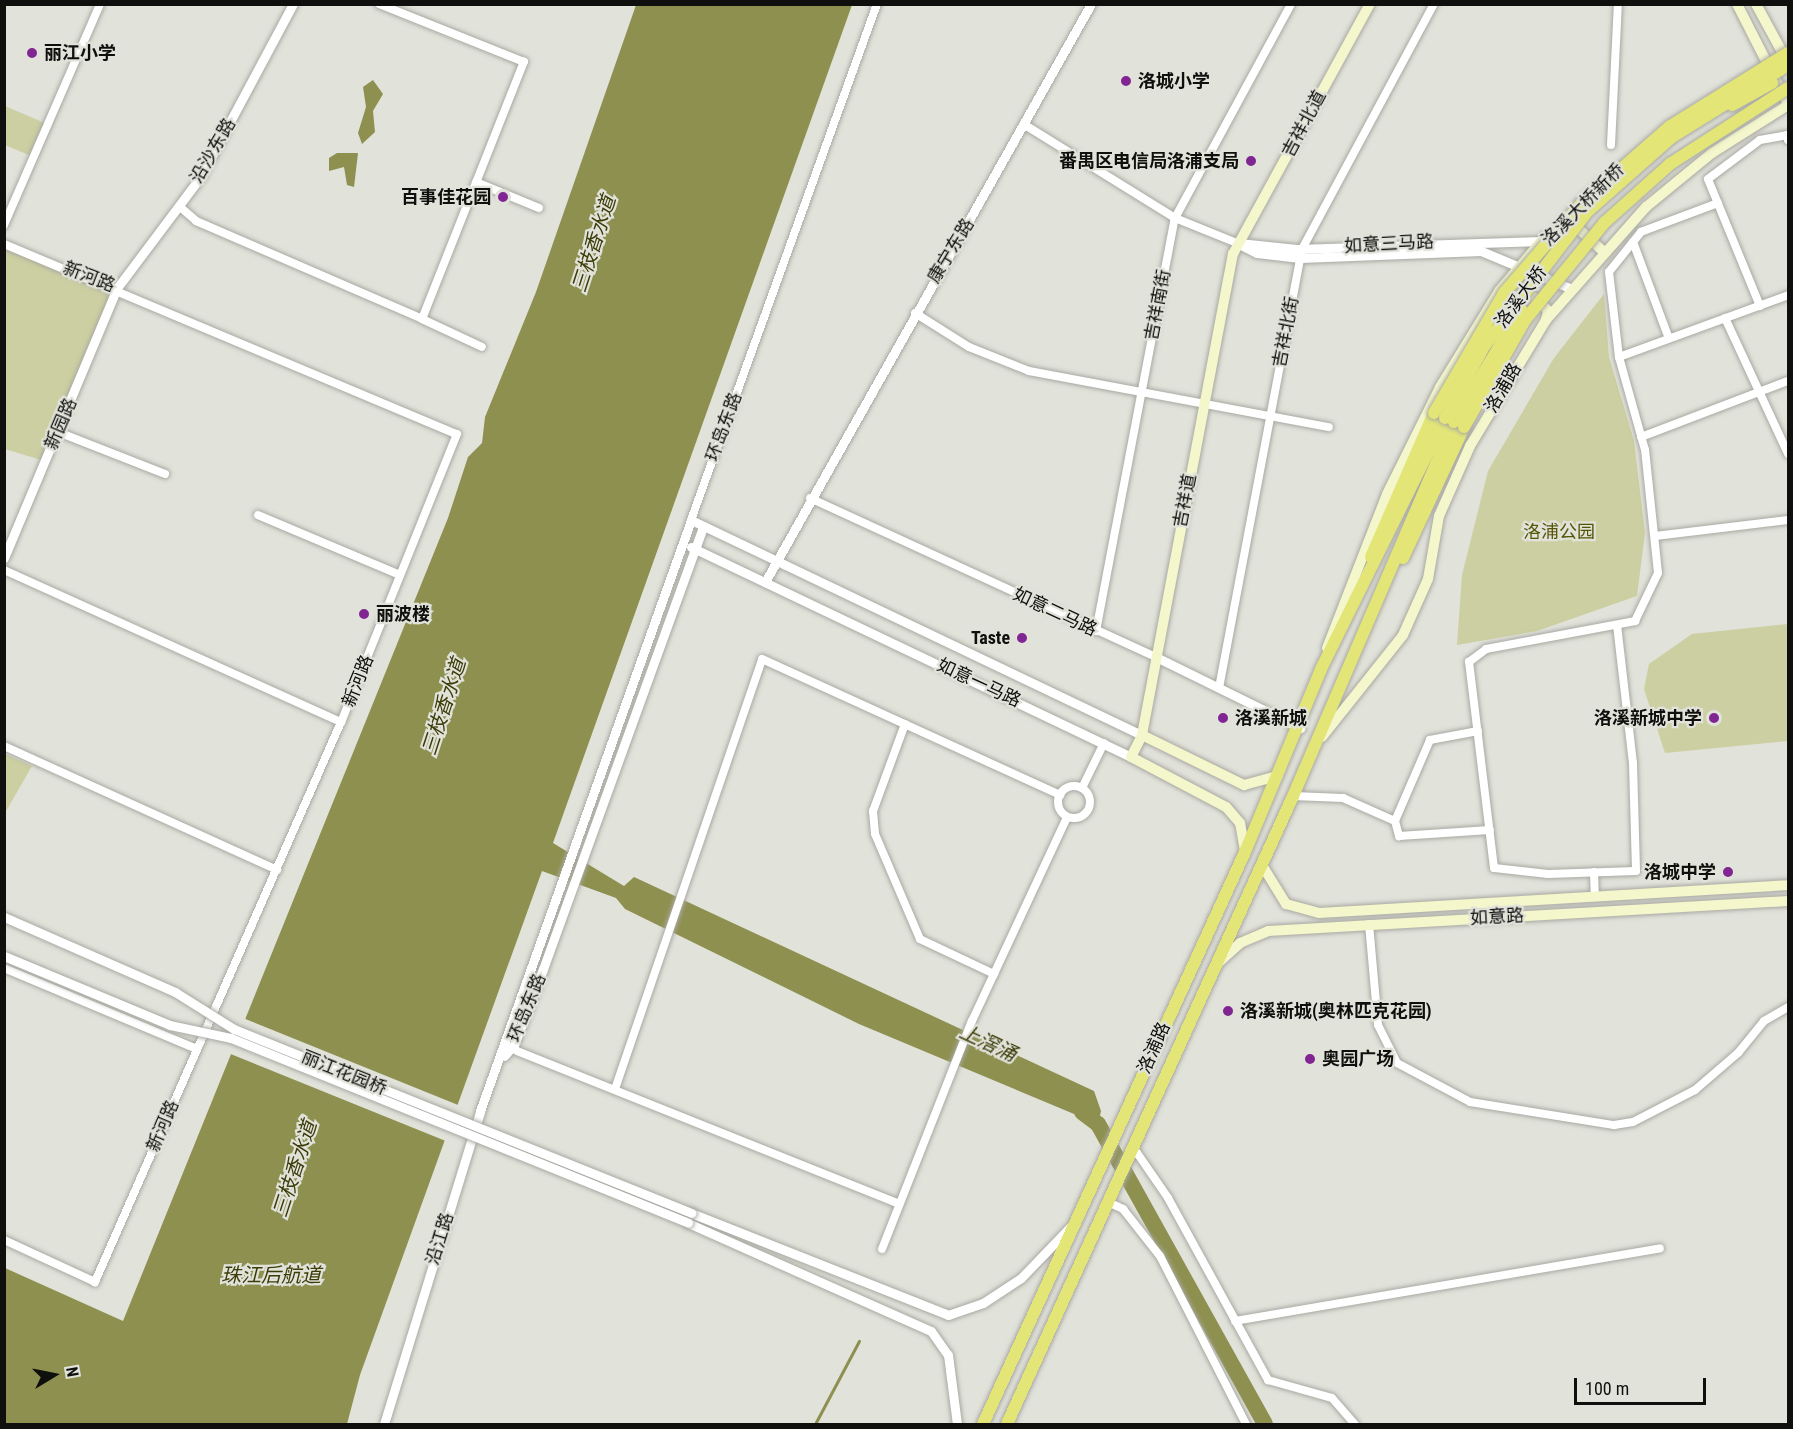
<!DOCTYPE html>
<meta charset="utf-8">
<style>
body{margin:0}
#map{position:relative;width:1793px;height:1429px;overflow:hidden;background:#e1e2da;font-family:"Roboto Condensed","Noto Sans SC",sans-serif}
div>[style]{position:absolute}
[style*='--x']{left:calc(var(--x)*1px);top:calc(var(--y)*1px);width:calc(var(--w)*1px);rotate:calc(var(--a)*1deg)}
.green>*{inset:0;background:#cccfa1}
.water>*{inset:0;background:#8e9050}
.pier>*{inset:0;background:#e1e2da;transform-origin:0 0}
.stream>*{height:3px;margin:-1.5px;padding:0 1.5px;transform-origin:1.5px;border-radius:1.5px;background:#8e9050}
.river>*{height:16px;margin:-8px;padding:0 8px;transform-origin:8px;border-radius:8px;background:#8e9050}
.roads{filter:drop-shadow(0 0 2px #a9a9a3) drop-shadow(0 0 2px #a9a9a3)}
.minor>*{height:8px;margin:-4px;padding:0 4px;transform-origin:4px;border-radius:4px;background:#fff}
.minor>.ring{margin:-4px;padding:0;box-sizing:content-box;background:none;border:8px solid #fff;border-radius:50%}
.tertiary>*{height:9px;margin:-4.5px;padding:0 4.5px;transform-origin:4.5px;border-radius:4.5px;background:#fff}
.secondary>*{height:10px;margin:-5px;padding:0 5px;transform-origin:5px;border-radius:5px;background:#f4f6cc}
.trunk>*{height:12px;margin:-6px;padding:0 6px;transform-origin:6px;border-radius:6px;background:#e3e677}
.bridges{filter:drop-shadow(0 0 2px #a9a9a3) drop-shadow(0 0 2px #a9a9a3)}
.tertiary-bridge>*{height:9px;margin:-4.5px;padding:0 4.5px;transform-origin:4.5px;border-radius:4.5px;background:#fff}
.trunk-bridge>*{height:12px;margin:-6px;padding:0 6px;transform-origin:6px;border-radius:6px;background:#e3e677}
.dots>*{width:16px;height:16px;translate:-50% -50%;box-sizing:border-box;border:3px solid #e1e2da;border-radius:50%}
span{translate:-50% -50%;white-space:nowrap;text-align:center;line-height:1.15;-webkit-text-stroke:4.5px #e1e2da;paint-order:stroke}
.poi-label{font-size:18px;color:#0f0f0d;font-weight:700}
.left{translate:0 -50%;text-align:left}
.right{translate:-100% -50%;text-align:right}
.street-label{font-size:18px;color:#0f0f0d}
.park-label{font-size:18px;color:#555605}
.water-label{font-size:20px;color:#3b3c07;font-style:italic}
.frame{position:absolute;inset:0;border:6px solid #0f0f0d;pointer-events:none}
.north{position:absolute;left:24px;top:1345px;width:60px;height:60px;-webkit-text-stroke:4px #e1e2da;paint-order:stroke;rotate:80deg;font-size:16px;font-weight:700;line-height:24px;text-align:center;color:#0f0f0d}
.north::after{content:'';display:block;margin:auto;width:21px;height:27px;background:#0f0f0d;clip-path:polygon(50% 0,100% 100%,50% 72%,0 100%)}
.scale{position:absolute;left:1574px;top:1378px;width:132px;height:27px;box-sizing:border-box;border:3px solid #0f0f0d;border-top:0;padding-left:8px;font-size:18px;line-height:21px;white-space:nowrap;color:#0f0f0d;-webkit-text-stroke:4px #e1e2da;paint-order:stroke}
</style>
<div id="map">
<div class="green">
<div style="clip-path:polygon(5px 106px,47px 124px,36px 158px,5px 145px)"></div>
<div style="clip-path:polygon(5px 244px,116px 288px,41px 460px,5px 449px)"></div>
<div style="clip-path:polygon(1604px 294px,1609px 357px,1634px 441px,1645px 533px,1637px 596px,1537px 631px,1457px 645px,1462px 575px,1488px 471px,1554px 358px)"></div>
<div style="clip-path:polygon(1788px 624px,1788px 741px,1665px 753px,1644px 689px,1649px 664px,1692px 634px)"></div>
<div style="clip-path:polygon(5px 754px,32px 766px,5px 813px)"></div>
</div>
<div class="water">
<div style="clip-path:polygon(636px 5px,852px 5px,553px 843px,624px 886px,634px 877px,1094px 1091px,1101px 1111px,1098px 1124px,859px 1024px,625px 909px,616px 898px,542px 871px,360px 1375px,347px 1424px,5px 1424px,5px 1268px,123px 1321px,448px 518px,468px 457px,482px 443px,485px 417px,536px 292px)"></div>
<div style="clip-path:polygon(373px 80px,383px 94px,373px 111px,375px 132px,362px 144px,358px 133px,366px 107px,363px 87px)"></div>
<div style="clip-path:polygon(337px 153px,358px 153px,354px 187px,347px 185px,344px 167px,329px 171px,329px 158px)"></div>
</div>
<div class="pier">
<div style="left:243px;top:1018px;width:234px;height:38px;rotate:22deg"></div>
</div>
<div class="stream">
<div style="--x:815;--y:1424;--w:94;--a:-62.1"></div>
</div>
<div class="river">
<div style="--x:1082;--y:1112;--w:20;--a:37"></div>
<div style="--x:1098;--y:1124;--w:343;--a:60.9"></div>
</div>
<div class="roads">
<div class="minor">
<div style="--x:1025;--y:125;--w:176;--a:31.8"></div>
<div style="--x:1175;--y:218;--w:67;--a:22"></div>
<div style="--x:1611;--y:145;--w:141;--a:-87.2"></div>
<div style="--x:476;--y:182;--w:68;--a:22.4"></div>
<div style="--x:1718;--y:203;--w:82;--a:159.4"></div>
<div style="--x:1641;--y:232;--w:51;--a:128.7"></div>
<div style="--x:1609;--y:272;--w:86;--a:83.3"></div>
<div style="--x:1619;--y:357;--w:180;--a:-20.1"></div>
<div style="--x:179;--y:206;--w:23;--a:41"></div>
<div style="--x:196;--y:221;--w:246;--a:23.4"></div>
<div style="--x:422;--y:319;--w:277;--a:-68.4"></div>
<div style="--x:524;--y:62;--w:156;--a:-158.2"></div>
<div style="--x:4;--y:225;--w:241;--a:-66.5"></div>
<div style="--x:1633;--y:242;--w:100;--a:69.6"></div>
<div style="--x:4;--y:244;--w:491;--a:22.8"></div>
<div style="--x:457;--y:434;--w:310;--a:111.9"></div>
<div style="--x:341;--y:722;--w:612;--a:113.72"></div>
<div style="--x:95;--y:1282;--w:100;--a:-155.2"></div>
<div style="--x:1760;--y:306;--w:137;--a:-112.3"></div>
<div style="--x:1708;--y:179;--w:65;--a:-36.9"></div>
<div style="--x:1760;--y:140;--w:27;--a:-10"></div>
<div style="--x:1787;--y:135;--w:5;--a:79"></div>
<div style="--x:915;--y:313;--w:64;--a:32.2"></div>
<div style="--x:969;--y:347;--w:65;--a:21.8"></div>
<div style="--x:1029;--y:371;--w:305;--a:10.6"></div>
<div style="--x:1725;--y:318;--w:150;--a:65.1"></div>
<div style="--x:422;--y:319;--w:66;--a:25"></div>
<div style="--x:58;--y:432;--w:115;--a:21.4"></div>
<div style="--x:1641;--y:437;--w:157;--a:-20.9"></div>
<div style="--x:810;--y:498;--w:381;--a:24.7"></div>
<div style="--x:258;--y:515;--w:154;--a:22.9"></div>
<div style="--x:691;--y:520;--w:548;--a:-70.18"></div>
<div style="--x:1655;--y:536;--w:134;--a:-6.9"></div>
<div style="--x:4;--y:570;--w:370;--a:24.3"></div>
<div style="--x:1617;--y:625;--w:139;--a:83.4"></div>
<div style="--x:1633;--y:763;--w:108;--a:88.4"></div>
<div style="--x:1636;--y:871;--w:88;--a:178"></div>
<div style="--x:1548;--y:874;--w:54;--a:-173.7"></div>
<div style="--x:1494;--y:868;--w:208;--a:-96.9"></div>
<div style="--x:1469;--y:662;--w:21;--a:-37"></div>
<div style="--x:1486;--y:649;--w:152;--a:-10.6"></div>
<div style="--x:1635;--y:621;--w:53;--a:-64.4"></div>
<div style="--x:1658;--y:573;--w:124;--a:-96"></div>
<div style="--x:1645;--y:450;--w:97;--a:-105.6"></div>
<div style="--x:1096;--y:631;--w:420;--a:-79.2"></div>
<div style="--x:1175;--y:218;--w:243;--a:-61.5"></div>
<div style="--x:1219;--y:688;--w:447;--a:-79.3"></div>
<div style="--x:1302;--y:249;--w:278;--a:-61.7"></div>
<div style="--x:905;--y:724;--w:93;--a:110.2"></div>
<div style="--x:873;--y:811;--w:23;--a:85"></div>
<div style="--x:875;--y:834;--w:114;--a:66.8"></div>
<div style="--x:920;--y:939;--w:82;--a:25.3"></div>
<div style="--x:1478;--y:731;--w:49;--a:169.4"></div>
<div style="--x:1430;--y:740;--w:88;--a:113.4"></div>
<div style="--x:1395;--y:821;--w:16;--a:75"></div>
<div style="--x:1399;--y:836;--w:91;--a:-3.8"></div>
<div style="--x:4;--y:746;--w:300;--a:24.4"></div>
<div class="ring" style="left:1058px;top:786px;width:24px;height:24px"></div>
<div style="--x:1082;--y:788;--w:50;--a:-63.9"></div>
<div style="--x:1293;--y:796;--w:50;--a:2.3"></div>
<div style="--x:1343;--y:798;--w:57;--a:23.9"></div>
<div style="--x:1594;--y:872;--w:23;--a:88"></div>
<div style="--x:1369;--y:924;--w:101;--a:84.9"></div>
<div style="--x:1378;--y:1025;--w:42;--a:63.4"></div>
<div style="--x:1397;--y:1063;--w:83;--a:28.1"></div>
<div style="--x:1470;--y:1102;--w:146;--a:9.1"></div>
<div style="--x:1614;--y:1125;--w:19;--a:-9"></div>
<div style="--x:1633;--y:1122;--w:70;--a:-27.3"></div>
<div style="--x:1695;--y:1090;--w:57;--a:-40.7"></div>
<div style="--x:1738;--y:1053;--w:41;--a:-50.9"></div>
<div style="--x:1764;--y:1021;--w:28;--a:-30"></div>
<div style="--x:4;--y:968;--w:209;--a:22.8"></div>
<div style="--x:517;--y:1051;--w:412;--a:21.8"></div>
<div style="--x:615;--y:1089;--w:454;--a:-71.1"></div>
<div style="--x:762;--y:659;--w:328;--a:24.5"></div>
<div style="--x:1133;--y:1147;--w:62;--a:55.5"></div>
<div style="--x:1168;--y:1198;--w:208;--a:61.2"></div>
<div style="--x:1268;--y:1380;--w:66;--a:15.7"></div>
<div style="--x:1332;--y:1398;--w:35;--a:49"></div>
<div style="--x:1108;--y:1202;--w:17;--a:25"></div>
<div style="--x:1123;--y:1209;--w:60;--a:51.8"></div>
<div style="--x:1160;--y:1256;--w:189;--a:62.9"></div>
<div style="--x:882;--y:1249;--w:245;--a:-68.5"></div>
<div style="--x:972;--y:1021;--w:225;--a:-65"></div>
<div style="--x:1235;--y:1321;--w:431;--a:-9.7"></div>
</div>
<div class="tertiary">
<div style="--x:1237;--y:243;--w:22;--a:27"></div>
<div style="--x:1257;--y:253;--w:43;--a:6.6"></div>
<div style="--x:1300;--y:258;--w:181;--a:-2.2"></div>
<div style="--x:1481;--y:251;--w:99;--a:22.7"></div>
<div style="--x:1239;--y:243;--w:58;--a:5.9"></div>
<div style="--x:1297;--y:249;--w:244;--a:-1.9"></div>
<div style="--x:691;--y:547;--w:488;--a:25.5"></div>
<div style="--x:4;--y:558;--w:293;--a:-67.3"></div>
<div style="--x:117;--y:288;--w:140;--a:-53.1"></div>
<div style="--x:201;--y:176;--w:195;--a:-61.9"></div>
<div style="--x:765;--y:582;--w:664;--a:-60.58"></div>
<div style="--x:1156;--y:657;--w:161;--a:26.2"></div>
<div style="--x:504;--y:1056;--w:15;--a:-48"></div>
<div style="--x:514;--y:1045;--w:81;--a:-69.1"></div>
<div style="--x:543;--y:969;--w:471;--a:-70.1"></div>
<div style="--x:691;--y:1213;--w:277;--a:21.6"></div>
<div style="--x:948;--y:1315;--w:37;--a:-19"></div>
<div style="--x:983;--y:1303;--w:45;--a:-33.3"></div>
<div style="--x:1021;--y:1278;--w:72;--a:-46.1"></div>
<div style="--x:688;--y:1223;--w:266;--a:24"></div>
<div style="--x:931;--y:1331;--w:29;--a:55"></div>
<div style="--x:948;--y:1355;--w:70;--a:82.6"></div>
<div style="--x:384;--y:1424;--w:327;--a:-72.9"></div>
<div style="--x:480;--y:1111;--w:628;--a:-70.35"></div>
<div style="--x:691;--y:520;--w:500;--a:25.5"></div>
</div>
<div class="secondary">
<div style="--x:1737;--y:4;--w:112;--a:63"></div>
<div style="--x:1756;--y:4;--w:65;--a:61.5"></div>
<div style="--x:1571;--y:222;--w:45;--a:42.3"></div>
<div style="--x:1503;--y:290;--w:21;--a:0"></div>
<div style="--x:1524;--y:290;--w:20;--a:37"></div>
<div style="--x:1540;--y:302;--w:12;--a:48"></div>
<div style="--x:1548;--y:311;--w:9;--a:103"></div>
<div style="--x:1327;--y:648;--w:165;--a:-68.7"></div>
<div style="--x:1387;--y:494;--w:119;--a:-63.6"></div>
<div style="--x:1440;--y:387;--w:113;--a:-58.4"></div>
<div style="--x:1499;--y:291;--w:70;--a:-49.7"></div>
<div style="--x:1142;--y:735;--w:114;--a:26.1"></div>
<div style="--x:1244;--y:785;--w:35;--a:-15"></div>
<div style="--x:1322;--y:737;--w:130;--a:-51.5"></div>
<div style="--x:1403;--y:635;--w:61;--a:-65.9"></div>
<div style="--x:1428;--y:579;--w:64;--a:-80.1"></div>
<div style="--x:1439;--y:516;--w:77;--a:-66.1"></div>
<div style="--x:1470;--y:446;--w:147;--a:-58.9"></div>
<div style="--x:1546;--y:320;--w:151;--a:-48.5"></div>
<div style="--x:1646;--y:207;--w:85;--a:-39.3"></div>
<div style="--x:1712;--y:153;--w:90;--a:-32.3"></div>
<div style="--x:1245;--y:851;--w:28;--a:-100"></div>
<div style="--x:1240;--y:823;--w:21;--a:-131"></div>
<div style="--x:1226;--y:807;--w:107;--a:-152.2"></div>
<div style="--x:1131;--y:757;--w:25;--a:-63"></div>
<div style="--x:1142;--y:735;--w:490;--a:-79.3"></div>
<div style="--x:1233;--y:254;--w:285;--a:-61.3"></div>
<div style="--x:1262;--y:865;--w:46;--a:58.4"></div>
<div style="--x:1286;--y:904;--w:34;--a:15"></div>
<div style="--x:1319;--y:913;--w:470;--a:-3.4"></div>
<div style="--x:1218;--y:963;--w:30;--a:-42"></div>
<div style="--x:1240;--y:943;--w:30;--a:-23"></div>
<div style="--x:1268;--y:931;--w:521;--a:-3.3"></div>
</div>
<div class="trunk">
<div style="--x:1371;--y:557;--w:157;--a:-66.4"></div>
<div style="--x:1403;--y:558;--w:145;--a:-65"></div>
<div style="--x:983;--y:1424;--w:629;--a:-65.39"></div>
<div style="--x:1245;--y:852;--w:198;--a:-67.4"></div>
<div style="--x:1321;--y:669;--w:280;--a:-63.7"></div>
<div style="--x:1007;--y:1424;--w:690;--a:-65.51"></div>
<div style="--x:1293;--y:796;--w:407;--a:-66.7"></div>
</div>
</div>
<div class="bridges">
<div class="tertiary-bridge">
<div style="--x:4;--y:917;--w:187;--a:23.7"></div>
<div style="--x:175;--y:992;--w:70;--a:32.1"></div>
<div style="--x:234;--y:1029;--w:493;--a:21.9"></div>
<div style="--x:4;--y:956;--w:180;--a:22.6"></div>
<div style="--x:170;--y:1025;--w:62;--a:12"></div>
<div style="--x:231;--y:1038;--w:493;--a:22"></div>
</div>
<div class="trunk-bridge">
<div style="--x:1732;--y:105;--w:46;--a:-28.8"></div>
<div style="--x:1434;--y:413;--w:139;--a:-59.7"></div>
<div style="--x:1504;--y:293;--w:119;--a:-49.1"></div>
<div style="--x:1582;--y:203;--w:116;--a:-41.1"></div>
<div style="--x:1669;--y:127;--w:140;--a:-31.9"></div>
<div style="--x:1445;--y:418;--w:83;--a:-61.3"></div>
<div style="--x:1485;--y:345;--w:169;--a:-52.5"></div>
<div style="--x:1588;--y:211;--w:112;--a:-41.4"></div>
<div style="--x:1672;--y:137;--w:137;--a:-31.8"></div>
<div style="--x:1454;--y:422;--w:131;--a:-59.1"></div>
<div style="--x:1464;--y:427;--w:123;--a:-60.3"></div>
<div style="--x:1525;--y:320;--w:125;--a:-50.8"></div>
<div style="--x:1604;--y:223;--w:89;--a:-41.8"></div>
<div style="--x:1670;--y:164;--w:140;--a:-32.8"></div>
</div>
</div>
<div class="dots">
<div style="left:32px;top:53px;background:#812592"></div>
<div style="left:1126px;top:81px;background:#812592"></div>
<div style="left:1251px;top:161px;background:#812592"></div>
<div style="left:503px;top:197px;background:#812592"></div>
<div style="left:364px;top:614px;background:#812592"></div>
<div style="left:1022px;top:638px;background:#812592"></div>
<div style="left:1223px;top:718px;background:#812592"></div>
<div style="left:1714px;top:718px;background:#812592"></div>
<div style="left:1728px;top:872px;background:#812592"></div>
<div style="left:1228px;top:1011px;background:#812592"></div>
<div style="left:1310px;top:1059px;background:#812592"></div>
</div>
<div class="poi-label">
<span class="left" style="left:44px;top:53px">丽江小学</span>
<span class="left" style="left:1138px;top:81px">洛城小学</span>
<span class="right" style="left:1239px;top:161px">番禺区电信局洛浦支局</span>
<span class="right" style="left:491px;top:197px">百事佳花园</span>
<span class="left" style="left:376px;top:614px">丽波楼</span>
<span class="right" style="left:1010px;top:638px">Taste</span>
<span class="left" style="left:1235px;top:718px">洛溪新城</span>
<span class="right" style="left:1702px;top:718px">洛溪新城中学</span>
<span class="right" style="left:1716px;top:872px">洛城中学</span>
<span class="left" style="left:1240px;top:1011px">洛溪新城(奥林匹克花园)</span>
<span class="left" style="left:1322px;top:1059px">奥园广场</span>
</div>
<div class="street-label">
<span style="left:1304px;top:124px;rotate:-62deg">吉祥北道</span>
<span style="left:213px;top:151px;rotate:-60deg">沿沙东路</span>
<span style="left:1583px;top:205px;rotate:-45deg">洛溪大桥新桥</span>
<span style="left:1389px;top:244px;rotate:-3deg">如意三马路</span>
<span style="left:951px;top:251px;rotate:-59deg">康宁东路</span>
<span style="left:89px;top:277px;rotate:21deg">新河路</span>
<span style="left:1521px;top:297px;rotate:-53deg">洛溪大桥</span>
<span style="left:1158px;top:305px;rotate:-79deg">吉祥南街</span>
<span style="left:1286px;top:332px;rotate:-79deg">吉祥北街</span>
<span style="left:1503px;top:388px;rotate:-60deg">洛浦路</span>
<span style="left:61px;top:424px;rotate:-67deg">新园路</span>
<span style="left:724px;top:427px;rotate:-70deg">环岛东路</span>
<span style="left:1185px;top:501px;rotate:-79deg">吉祥道</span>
<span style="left:1055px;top:612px;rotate:25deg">如意二马路</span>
<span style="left:358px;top:681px;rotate:-68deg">新河路</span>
<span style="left:979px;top:683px;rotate:25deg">如意一马路</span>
<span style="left:1497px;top:917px;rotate:-3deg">如意路</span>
<span style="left:527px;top:1008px;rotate:-68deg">环岛东路</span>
<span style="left:1154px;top:1048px;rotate:-66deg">洛浦路</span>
<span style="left:344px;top:1073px;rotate:22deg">丽江花园桥</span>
<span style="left:163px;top:1126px;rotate:-67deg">新河路</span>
<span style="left:440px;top:1239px;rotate:-73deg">沿江路</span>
</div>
<div class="park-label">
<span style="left:1559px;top:532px">洛浦公园</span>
</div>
<div class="water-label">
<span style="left:594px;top:244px;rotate:-72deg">三枝香水道</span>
<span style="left:444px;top:707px;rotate:-72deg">三枝香水道</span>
<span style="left:988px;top:1043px;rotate:25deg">上滘涌</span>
<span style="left:295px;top:1169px;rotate:-72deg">三枝香水道</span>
<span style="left:271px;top:1275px">珠江后航道</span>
</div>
<div class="frame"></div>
<div class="north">N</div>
<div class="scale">100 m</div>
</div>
